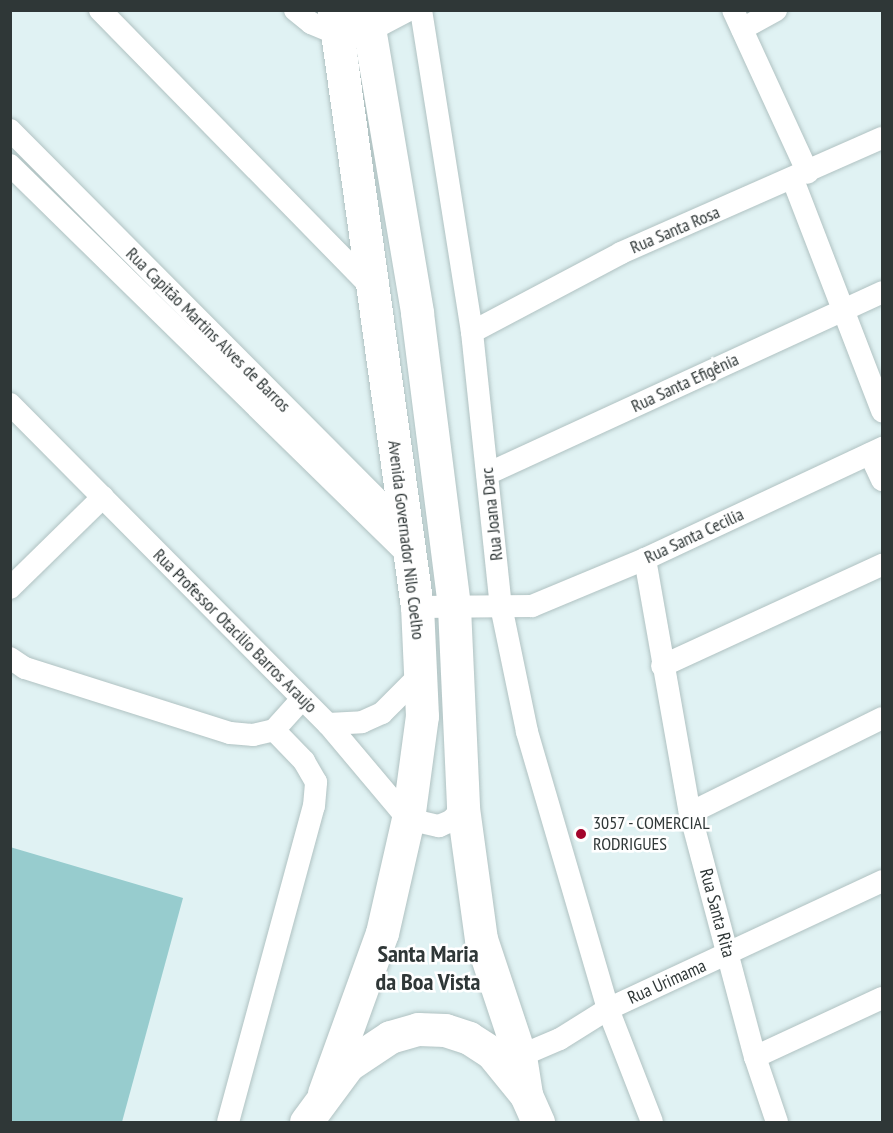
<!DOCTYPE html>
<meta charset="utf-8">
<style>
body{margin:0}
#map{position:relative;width:893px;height:1133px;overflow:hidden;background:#e0f2f3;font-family:"PT Sans Narrow",sans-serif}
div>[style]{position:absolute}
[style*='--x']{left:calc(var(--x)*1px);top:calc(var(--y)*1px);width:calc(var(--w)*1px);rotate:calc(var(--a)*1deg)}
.green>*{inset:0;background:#97ccce}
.roads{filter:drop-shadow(0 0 2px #b0c2c2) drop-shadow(0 0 2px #b0c2c2)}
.street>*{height:22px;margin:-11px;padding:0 11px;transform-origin:11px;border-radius:11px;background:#fff}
.secondary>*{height:33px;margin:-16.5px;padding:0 16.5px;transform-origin:16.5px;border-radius:16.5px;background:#fff}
.highway>*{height:33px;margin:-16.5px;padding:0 16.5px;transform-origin:16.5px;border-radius:16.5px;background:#fff}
.dots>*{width:16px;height:16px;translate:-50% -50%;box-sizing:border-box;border:3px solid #fff;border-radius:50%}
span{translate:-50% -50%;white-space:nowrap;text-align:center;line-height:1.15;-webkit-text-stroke:5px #fff;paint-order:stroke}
.street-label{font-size:18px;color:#2f3737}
.poi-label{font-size:18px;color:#2f3737}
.left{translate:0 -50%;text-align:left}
.district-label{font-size:24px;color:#2f3737;font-weight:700}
.frame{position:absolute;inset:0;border:12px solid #2f3737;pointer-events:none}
</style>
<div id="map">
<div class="green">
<div style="clip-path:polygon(10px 847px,183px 898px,122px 1122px,11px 1122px)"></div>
</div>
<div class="roads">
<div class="street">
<div style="--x:100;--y:10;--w:388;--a:45.6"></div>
<div style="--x:295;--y:10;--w:21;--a:39"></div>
<div style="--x:311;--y:23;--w:28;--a:23"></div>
<div style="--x:337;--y:34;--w:32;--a:-5"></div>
<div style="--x:369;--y:31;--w:45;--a:-27.7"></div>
<div style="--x:421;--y:10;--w:326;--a:81"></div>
<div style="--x:472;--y:332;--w:276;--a:84"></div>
<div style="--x:501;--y:606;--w:129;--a:78.3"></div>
<div style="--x:527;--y:732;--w:289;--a:73.7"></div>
<div style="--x:608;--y:1009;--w:121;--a:68.7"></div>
<div style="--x:733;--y:10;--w:179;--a:65.3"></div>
<div style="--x:742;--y:29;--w:39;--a:-29"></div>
<div style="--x:10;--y:130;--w:563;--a:45.14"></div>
<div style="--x:10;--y:165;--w:560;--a:44.42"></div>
<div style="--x:793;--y:180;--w:248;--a:68.9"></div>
<div style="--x:472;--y:332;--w:169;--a:-27.9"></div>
<div style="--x:621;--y:253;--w:285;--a:-23.8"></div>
<div style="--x:10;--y:404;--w:451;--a:45.2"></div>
<div style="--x:328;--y:724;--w:124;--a:49.9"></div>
<div style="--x:408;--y:819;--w:32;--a:13"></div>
<div style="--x:439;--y:826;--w:13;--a:-23"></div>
<div style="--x:451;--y:821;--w:18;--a:-47"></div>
<div style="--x:870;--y:454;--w:29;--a:65"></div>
<div style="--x:487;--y:474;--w:435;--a:-24.7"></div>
<div style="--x:645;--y:559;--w:258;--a:80"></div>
<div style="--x:690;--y:813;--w:253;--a:75.1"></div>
<div style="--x:755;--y:1057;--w:69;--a:71.3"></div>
<div style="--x:10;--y:588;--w:130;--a:-44.4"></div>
<div style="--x:417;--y:607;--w:115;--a:-0.5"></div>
<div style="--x:532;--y:606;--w:122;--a:-22.6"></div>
<div style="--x:645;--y:559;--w:262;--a:-25.1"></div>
<div style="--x:10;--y:658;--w:18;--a:34"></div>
<div style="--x:25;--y:668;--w:215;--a:17.6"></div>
<div style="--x:230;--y:733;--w:23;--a:5"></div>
<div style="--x:253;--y:735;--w:22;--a:-13"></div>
<div style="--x:274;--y:730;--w:40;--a:-48"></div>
<div style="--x:662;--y:666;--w:242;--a:-24.7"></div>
<div style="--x:328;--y:724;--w:34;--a:-3"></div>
<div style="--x:362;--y:722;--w:22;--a:-24"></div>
<div style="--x:382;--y:713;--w:55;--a:-45"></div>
<div style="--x:690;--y:813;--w:214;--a:-26.3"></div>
<div style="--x:520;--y:1056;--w:43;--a:-23"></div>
<div style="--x:560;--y:1039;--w:57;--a:-32"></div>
<div style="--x:608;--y:1009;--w:302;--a:-25"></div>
<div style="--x:755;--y:1057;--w:140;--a:-24.9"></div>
<div style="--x:228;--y:1122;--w:327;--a:-74.8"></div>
<div style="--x:314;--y:806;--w:24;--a:-85"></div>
<div style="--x:316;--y:782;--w:24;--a:-120"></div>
<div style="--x:304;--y:761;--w:43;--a:-134.1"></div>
</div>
<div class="secondary">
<div style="--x:366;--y:10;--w:307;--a:80.4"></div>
<div style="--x:417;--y:313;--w:296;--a:82.8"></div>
<div style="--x:454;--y:607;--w:201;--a:87.4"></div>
<div style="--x:463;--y:808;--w:132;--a:82.2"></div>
<div style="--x:481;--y:939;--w:123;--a:71.6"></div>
<div style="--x:520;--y:1056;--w:39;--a:81"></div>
<div style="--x:324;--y:1093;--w:170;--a:-70.1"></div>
<div style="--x:382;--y:933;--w:117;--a:-77.2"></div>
<div style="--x:408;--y:819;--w:104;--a:-82.3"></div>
<div style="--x:422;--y:716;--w:109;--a:-92.6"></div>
<div style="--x:417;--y:607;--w:603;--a:-97.92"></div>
</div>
<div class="highway">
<div style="--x:306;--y:1122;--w:71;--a:-53.6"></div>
<div style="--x:348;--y:1065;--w:50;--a:-33.7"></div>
<div style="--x:390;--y:1037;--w:29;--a:-16"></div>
<div style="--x:418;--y:1029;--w:27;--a:2"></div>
<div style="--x:445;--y:1030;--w:25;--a:18"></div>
<div style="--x:469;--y:1038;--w:27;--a:33"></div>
<div style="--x:492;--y:1053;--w:54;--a:51"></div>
<div style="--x:526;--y:1095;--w:30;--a:66"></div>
</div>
</div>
<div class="dots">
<div style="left:581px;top:834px;background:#a3052c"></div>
</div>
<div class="street-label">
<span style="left:675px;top:230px;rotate:-23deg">Rua Santa Rosa</span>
<span style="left:208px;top:330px;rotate:45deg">Rua Capitão Martins Alves de Barros</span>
<span style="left:685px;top:383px;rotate:-25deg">Rua Santa Efigênia</span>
<span style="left:492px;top:514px;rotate:-96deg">Rua Joana Darc</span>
<span style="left:694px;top:536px;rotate:-25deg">Rua Santa Cecilia</span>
<span style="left:406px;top:540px;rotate:83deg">Avenida Governador Nilo Coelho</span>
<span style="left:235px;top:631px;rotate:45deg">Rua Professor Otacilio Barros Araujo</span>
<span style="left:717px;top:913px;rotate:75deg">Rua Santa Rita</span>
<span style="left:667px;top:982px;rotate:-24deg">Rua Urimama</span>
</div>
<div class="poi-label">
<span class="left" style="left:593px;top:834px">3057 - COMERCIAL<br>RODRIGUES</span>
</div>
<div class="district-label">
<span style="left:428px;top:968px">Santa Maria<br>da Boa Vista</span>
</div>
<div class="frame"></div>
</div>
